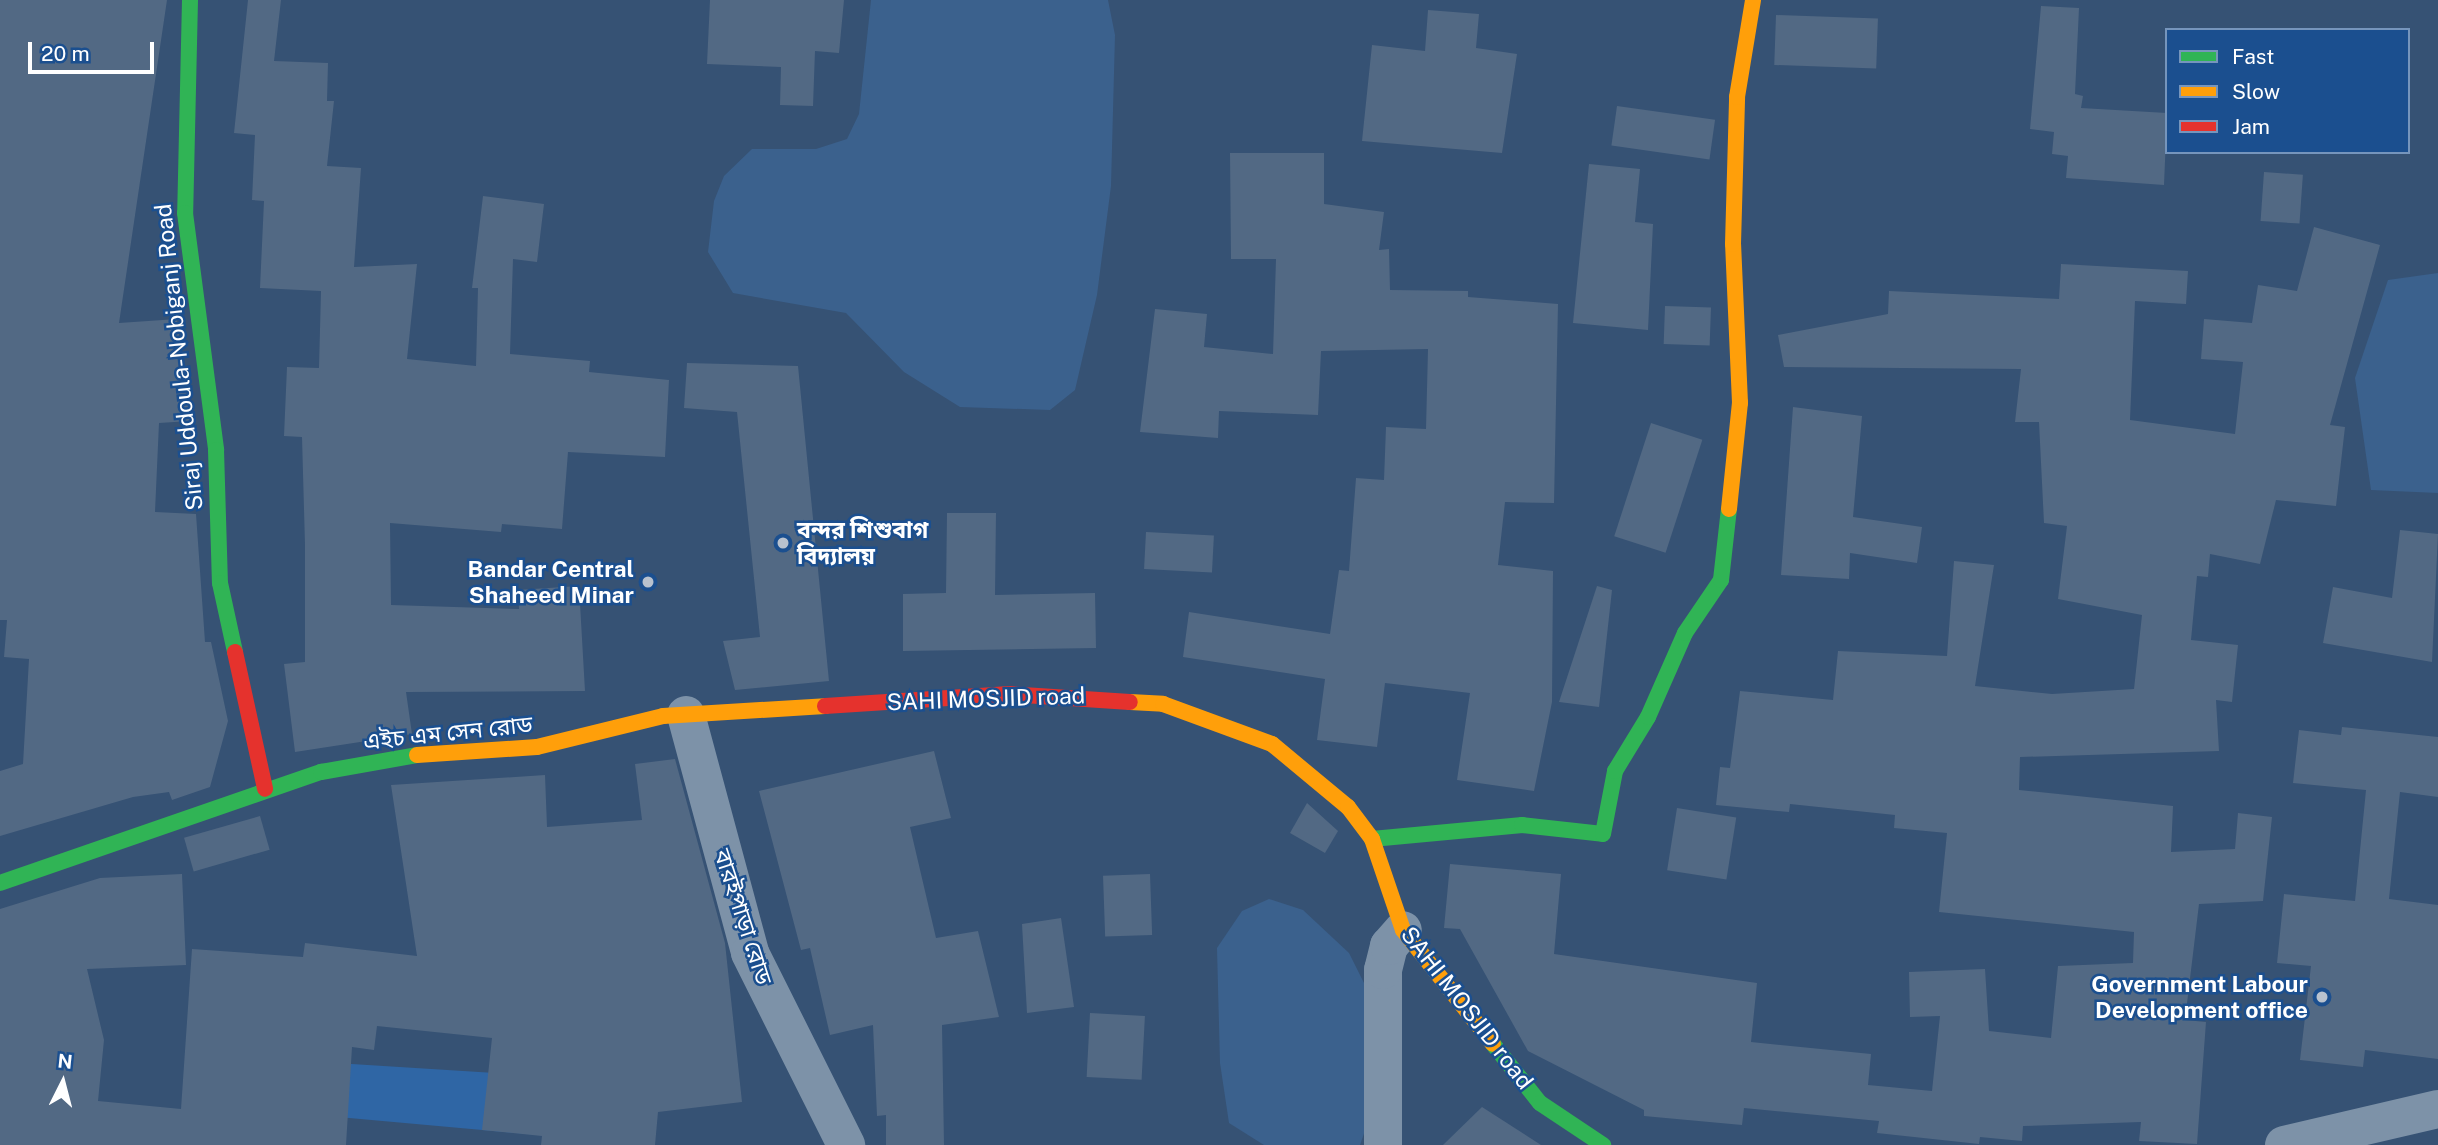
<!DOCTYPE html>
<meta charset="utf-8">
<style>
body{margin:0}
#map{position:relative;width:2438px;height:1145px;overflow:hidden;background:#365274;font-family:"Public Sans","Noto Sans Bengali",sans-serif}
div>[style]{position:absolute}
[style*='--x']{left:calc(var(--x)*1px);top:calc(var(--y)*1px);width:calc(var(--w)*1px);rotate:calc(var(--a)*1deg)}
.green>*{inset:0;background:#2f66a5}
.water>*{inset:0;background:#3b618d}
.building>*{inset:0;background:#526984;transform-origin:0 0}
.street>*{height:38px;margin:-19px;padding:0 19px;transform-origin:19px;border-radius:19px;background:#7d92a8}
.fast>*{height:16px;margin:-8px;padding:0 8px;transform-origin:8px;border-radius:8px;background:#30b455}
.slow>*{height:16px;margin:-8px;padding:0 8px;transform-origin:8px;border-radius:8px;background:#ff9f0a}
.jam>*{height:16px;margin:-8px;padding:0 8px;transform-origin:8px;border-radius:8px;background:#e5322d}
.dots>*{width:19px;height:19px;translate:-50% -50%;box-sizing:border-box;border:4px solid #1b4f8f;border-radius:50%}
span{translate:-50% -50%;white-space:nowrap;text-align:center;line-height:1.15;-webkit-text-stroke:5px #1b4f8f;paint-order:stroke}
.street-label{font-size:23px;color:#fff}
.poi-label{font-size:23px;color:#fff;font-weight:700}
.left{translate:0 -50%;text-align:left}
.right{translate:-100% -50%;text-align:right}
.legend{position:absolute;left:2165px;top:28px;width:245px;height:126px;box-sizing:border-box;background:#1b4f8f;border:2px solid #7695bc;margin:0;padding:9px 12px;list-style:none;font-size:21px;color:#fff}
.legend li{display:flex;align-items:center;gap:14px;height:35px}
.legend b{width:35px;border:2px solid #7695bc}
.north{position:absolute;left:28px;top:1047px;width:70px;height:70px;-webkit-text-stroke:5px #1b4f8f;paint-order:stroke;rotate:6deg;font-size:19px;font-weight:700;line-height:28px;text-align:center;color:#fff}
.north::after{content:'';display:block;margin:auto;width:24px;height:32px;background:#fff;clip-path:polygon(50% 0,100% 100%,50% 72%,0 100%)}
.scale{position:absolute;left:28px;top:42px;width:126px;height:32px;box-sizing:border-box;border:4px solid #fff;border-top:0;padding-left:9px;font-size:21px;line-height:24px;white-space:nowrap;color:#fff;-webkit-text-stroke:5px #1b4f8f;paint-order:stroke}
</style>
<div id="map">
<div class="green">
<div style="clip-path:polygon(320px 1062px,495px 1073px,550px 1136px,305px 1114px)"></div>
</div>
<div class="water">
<div style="clip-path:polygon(871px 0,1108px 0,1115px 35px,1111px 186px,1097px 295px,1075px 390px,1050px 410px,960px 407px,904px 372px,846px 313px,733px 293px,708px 252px,714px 201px,724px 176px,752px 149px,816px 149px,847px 139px,859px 114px)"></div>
<div style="clip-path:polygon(2438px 273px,2438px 493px,2371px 490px,2355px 378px,2388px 280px)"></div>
<div style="clip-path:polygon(1269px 899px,1303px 910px,1349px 953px,1369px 993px,1375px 1102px,1360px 1145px,1264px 1145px,1229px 1123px,1220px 1063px,1217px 948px,1242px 911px)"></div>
</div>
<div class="building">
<div style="clip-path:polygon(0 0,167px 0,119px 323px,177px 319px,190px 421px,159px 423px,155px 512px,196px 514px,205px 642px,211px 642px,228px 721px,210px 787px,172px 800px,169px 792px,133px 797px,0 836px,0 771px,23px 764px,29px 659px,4px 657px,7px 620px,0 620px)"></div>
<div style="clip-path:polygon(248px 0,281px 0,274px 61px,328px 63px,327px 101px,334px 101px,327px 166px,361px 168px,354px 267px,417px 264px,407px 359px,476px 366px,478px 288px,472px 288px,483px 196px,544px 204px,537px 262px,513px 259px,510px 354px,590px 361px,589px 372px,669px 380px,665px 457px,568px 452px,562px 529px,502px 524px,501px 532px,390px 523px,391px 605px,519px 609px,518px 590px,579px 586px,585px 691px,406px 692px,412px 734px,295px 752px,284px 664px,305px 662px,305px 545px,302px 437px,284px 436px,287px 367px,319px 368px,321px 291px,260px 288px,264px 201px,252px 200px,255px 135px,234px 133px)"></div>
<div style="clip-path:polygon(710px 0,844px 0,839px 53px,815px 51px,813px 106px,780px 105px,781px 67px,707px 64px)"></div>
<div style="clip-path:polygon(2041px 6px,2079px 8px,2075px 94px,2083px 96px,2081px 108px,2167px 113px,2164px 185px,2066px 178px,2068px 156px,2052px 154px,2054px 132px,2030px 129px)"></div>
<div style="clip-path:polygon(1428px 10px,1479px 14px,1476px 48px,1517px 54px,1502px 153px,1362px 141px,1372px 45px,1425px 51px)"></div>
<div style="left:1776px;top:15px;width:102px;height:50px;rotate:2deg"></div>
<div style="left:1617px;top:106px;width:99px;height:40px;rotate:8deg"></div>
<div style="clip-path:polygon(1230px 153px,1324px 153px,1324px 204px,1384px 212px,1379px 250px,1389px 249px,1390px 290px,1468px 291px,1468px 297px,1558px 304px,1554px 503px,1505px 502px,1498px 565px,1553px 571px,1552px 702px,1534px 791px,1457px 780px,1470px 693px,1385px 683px,1377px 747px,1317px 740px,1325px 679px,1183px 657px,1189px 612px,1330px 634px,1339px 570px,1349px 571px,1356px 478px,1384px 480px,1386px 427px,1426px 429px,1428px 349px,1321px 351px,1318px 415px,1219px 411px,1218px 438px,1140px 432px,1155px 309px,1207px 314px,1204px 347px,1273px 354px,1276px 259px,1231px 259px)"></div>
<div style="clip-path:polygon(1589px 164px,1640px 169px,1635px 222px,1653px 224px,1648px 330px,1573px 323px)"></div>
<div style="left:2264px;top:172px;width:39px;height:49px;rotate:4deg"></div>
<div style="clip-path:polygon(2314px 227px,2380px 245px,2330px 425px,2345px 427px,2336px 506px,2276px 500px,2260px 564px,2210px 554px,2208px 577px,2197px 576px,2191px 640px,2238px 645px,2232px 702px,2216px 700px,2219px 751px,2020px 757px,2019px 790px,2173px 806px,2171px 852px,2235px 849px,2238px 813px,2272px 817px,2263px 901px,2199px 904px,2185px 1020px,2206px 1022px,2197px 1144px,2139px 1141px,2141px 1122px,2023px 1126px,2022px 1141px,1980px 1137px,1979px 1144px,1877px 1133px,1879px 1121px,1744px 1108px,1742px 1125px,1644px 1116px,1644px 1110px,1528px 1051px,1460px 929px,1444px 928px,1450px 864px,1561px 874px,1554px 954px,1757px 983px,1751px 1042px,1871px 1054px,1868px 1085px,1932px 1091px,1940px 1016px,1910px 1017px,1909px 972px,1985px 969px,1989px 1031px,2051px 1038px,2058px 966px,2133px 963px,2134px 932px,1939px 912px,1947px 833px,1894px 828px,1895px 815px,1790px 804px,1789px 812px,1716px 805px,1720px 767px,1730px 768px,1740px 691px,1833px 700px,1838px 651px,1947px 656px,1954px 561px,1994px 565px,1975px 686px,2052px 694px,2134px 689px,2142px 615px,2058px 599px,2067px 526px,2044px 523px,2039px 422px,2015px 422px,2021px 369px,1784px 367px,1778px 335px,1888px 314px,1889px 291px,2059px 299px,2061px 264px,2188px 271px,2186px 304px,2135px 301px,2130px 420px,2235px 434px,2243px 362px,2201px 359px,2204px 319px,2252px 323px,2258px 285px,2297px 291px)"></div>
<div style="left:1665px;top:306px;width:46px;height:38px;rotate:2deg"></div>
<div style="clip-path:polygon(687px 363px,798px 366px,829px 681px,735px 690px,723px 641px,760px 637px,737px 412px,684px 408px)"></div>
<div style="clip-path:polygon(1793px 407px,1862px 416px,1853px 517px,1922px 527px,1917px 563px,1850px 553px,1849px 579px,1781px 575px)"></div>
<div style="left:1651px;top:423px;width:54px;height:119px;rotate:18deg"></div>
<div style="clip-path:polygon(947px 513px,996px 513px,995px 595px,1095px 593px,1096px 648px,903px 651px,903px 594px,946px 593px)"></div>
<div style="clip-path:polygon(2400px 530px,2438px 534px,2432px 662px,2323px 643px,2333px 587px,2392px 598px)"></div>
<div style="left:1146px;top:532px;width:68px;height:37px;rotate:3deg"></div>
<div style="clip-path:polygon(1597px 586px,1612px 590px,1599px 707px,1559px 702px)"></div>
<div style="clip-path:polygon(2342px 727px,2438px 737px,2438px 797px,2400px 792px,2389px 899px,2438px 905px,2438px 1059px,2365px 1050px,2363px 1067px,2300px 1060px,2311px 966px,2277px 963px,2284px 894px,2355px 901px,2366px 790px,2293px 783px,2299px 730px,2341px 735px)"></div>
<div style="clip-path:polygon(934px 751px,951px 818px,910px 827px,936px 938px,978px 931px,999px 1017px,942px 1025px,944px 1145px,886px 1145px,886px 1115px,877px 1116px,873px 1025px,830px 1035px,810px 948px,801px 950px,759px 791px)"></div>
<div style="clip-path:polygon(675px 759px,725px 943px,742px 1102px,658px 1112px,655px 1145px,541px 1145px,542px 1136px,482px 1130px,492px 1038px,377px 1026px,374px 1050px,352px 1047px,346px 1145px,0 1145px,0 909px,100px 878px,182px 874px,186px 965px,87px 969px,104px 1040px,98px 1101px,181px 1109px,192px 949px,303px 957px,305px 943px,417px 956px,391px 785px,545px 775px,547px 827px,642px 820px,635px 764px)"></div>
<div style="clip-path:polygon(1307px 803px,1338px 831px,1325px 853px,1290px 833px)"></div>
<div style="left:1677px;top:808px;width:60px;height:63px;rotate:9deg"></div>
<div style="left:260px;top:816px;width:35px;height:79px;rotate:74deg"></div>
<div style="left:1150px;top:874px;width:61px;height:47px;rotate:88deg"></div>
<div style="clip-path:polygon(1061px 918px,1074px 1007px,1027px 1013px,1022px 924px)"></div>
<div style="left:1090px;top:1013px;width:55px;height:64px;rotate:3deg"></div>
<div style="clip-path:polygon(1482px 1107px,1541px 1145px,1443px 1145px)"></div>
</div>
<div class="street">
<div style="--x:686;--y:715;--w:246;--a:74.9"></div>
<div style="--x:750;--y:953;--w:215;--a:63.4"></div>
<div style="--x:1383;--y:1145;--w:175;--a:-90"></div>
<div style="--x:1383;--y:970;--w:25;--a:-76"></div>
<div style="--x:1389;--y:946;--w:21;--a:-49"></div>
<div style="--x:2284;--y:1145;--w:158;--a:-13.2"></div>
</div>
<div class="fast">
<div style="--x:190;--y:0;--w:213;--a:91.3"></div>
<div style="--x:185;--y:213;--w:239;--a:82.5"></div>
<div style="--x:216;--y:450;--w:133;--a:88.3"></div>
<div style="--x:220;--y:583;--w:71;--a:77.7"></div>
<div style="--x:1372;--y:839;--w:151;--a:-5.3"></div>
<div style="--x:1522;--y:825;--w:81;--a:6.3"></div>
<div style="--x:1603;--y:834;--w:64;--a:-79.2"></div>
<div style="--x:1615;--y:771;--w:63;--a:-58.6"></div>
<div style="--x:1648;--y:717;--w:92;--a:-66.2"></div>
<div style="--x:1685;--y:633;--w:64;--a:-55.8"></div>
<div style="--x:1721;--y:580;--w:71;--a:-83.6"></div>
<div style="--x:0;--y:883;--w:340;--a:-19.1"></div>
<div style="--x:321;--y:772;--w:97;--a:-10"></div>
<div style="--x:1493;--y:1044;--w:75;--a:51.5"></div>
<div style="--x:1540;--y:1103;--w:76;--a:33.7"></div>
</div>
<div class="slow">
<div style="--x:1729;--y:509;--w:107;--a:-84.1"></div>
<div style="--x:1740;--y:403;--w:159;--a:-92.5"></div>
<div style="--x:1733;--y:244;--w:147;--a:-88.4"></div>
<div style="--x:1737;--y:97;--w:98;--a:-80.6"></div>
<div style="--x:1130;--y:702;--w:33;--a:3"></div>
<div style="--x:1163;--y:704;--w:116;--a:20.2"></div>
<div style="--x:1272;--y:744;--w:99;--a:39.7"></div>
<div style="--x:1348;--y:807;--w:40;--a:53"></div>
<div style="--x:1372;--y:839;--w:96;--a:71.2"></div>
<div style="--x:1403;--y:930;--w:145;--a:51.7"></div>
<div style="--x:417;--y:755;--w:120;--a:-3.8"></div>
<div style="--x:537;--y:747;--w:130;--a:-13.8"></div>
<div style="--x:663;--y:716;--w:162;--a:-3.5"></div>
</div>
<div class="jam">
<div style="--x:235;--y:652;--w:140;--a:77.6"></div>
<div style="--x:825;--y:706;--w:185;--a:-3.7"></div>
<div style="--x:1010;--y:694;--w:120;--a:3.8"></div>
</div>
<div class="dots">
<div style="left:783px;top:543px;background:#b9c2ce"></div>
<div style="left:648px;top:582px;background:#b9c2ce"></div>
<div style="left:2322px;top:997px;background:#b9c2ce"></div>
</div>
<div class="street-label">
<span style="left:179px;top:357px;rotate:-96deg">Siraj Uddoula-Nobiganj Road</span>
<span style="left:986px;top:699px;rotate:-2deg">SAHI MOSJID road</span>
<span style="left:448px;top:733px;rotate:-6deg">এইচ এম সেন রোড</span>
<span style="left:743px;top:917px;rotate:72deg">বারইপাড়া রোড</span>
<span style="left:1467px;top:1008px;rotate:52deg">SAHI MOSJID road</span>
</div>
<div class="poi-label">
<span class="left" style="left:797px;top:543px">বন্দর শিশুবাগ<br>বিদ্যালয়</span>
<span class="right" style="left:634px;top:582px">Bandar Central<br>Shaheed Minar</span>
<span class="right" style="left:2308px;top:997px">Government Labour<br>Development office</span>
</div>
<ul class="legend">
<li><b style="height:9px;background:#30b455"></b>Fast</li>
<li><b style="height:9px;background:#ff9f0a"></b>Slow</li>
<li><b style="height:9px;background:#e5322d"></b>Jam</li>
</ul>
<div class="north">N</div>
<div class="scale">20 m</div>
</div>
